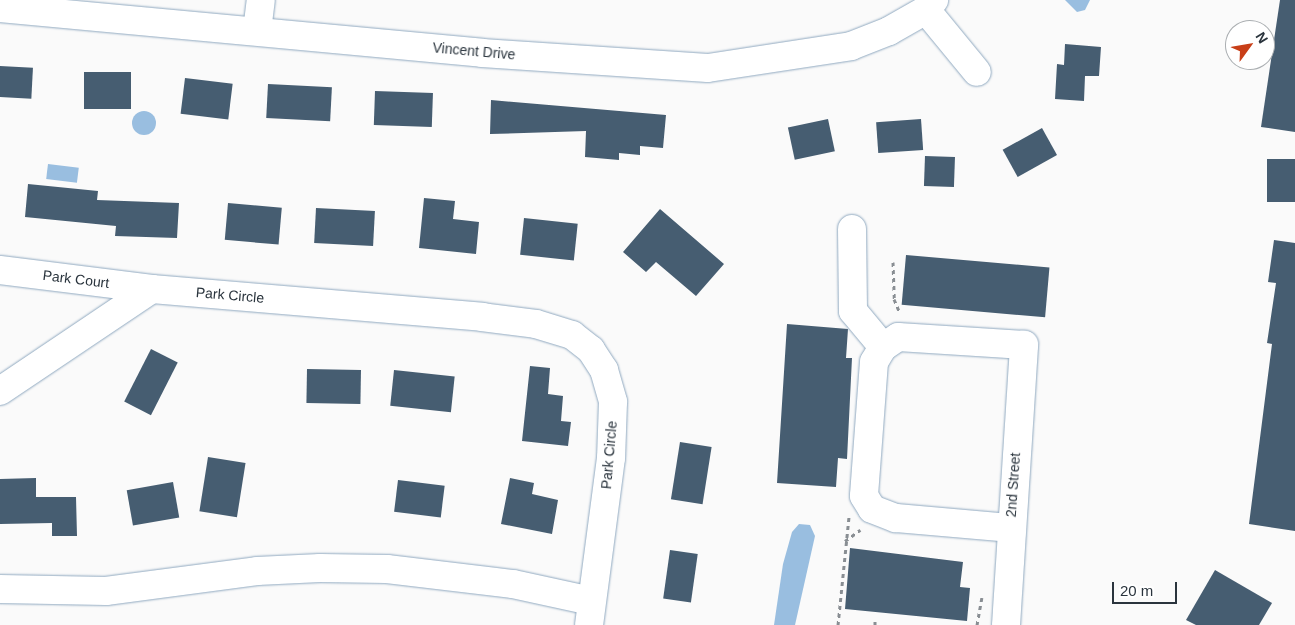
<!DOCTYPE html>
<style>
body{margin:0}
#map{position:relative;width:1295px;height:625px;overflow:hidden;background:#fafafa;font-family:Arial,sans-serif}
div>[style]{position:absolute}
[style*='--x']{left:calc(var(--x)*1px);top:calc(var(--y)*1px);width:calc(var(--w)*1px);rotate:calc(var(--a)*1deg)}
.water>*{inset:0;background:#99bee0;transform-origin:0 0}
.round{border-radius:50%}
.building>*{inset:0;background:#465d71;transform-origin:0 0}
.path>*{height:3px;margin-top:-1.5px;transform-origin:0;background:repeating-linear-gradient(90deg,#898e93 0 4px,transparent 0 8px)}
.roads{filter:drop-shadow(0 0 1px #90a9c0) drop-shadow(0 0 1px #90a9c0)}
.minor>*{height:28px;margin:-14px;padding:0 14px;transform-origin:14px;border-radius:14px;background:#fff}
span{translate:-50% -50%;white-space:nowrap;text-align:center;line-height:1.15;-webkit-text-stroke:5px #fff;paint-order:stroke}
.street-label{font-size:14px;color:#2a343d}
.north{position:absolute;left:1225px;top:20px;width:50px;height:50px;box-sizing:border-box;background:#fff;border:1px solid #aaaeb1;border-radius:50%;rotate:58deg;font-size:14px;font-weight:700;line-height:20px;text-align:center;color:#2a343d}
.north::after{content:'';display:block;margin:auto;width:18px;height:22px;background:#c83f18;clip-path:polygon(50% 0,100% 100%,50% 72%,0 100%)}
.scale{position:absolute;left:1112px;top:582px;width:65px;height:22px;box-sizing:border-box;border:2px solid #2a343d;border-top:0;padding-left:6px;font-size:15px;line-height:18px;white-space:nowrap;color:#2a343d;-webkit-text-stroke:4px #fff;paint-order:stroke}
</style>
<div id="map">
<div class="water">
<div style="clip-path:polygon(1065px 0,1090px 0,1085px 10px,1077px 12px)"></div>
<div class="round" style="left:132px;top:111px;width:24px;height:24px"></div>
<div style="left:48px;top:164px;width:31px;height:15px;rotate:7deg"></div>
<div style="clip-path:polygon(799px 524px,810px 525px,815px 536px,795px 625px,774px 625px,783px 564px,792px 532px)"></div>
</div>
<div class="building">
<div style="clip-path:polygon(1280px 0,1295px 0,1295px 132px,1261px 127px)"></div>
<div style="clip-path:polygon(1065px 44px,1101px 47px,1099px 76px,1085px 76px,1084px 101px,1055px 99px,1057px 64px,1064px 65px)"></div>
<div style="left:0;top:66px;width:33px;height:31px;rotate:3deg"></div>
<div style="left:131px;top:72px;width:37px;height:47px;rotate:90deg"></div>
<div style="left:185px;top:78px;width:48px;height:36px;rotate:7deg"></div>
<div style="left:268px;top:84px;width:64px;height:34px;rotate:3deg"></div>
<div style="left:375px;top:91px;width:58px;height:34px;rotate:2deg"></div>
<div style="clip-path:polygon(491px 100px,666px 115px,663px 148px,640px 146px,640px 155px,619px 153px,619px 160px,585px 157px,586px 131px,490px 134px)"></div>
<div style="left:828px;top:119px;width:33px;height:41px;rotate:78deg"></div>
<div style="left:921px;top:119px;width:31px;height:45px;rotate:86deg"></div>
<div style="left:1042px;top:128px;width:31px;height:45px;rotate:61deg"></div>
<div style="left:925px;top:156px;width:30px;height:30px;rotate:2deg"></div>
<div style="left:1295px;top:159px;width:43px;height:28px;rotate:90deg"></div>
<div style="clip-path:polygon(28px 184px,98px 191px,97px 200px,179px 203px,177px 238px,115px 236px,116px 226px,25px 217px)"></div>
<div style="clip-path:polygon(424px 198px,455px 201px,453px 219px,479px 222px,476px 254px,419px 248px)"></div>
<div style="left:228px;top:203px;width:54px;height:37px;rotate:5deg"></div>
<div style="left:316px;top:208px;width:59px;height:35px;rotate:3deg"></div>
<div style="clip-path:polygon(660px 209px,724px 264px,696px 296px,656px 262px,646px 272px,623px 252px)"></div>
<div style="left:524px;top:218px;width:54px;height:37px;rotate:6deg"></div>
<div style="clip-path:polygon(1274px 240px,1295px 243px,1295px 531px,1249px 524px,1272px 344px,1267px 343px,1276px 283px,1268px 282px)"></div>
<div style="left:906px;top:255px;width:144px;height:50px;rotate:5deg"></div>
<div style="clip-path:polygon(787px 324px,848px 329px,846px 358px,852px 358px,847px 459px,838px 458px,836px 487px,777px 483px)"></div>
<div style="left:151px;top:349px;width:30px;height:59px;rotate:27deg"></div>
<div style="clip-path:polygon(530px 366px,550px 368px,548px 394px,563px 396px,561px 421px,571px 422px,568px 446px,522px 441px)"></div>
<div style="left:307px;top:369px;width:54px;height:34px;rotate:1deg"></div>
<div style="left:394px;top:370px;width:61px;height:36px;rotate:6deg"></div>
<div style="left:680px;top:442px;width:32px;height:58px;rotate:9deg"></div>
<div style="left:208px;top:457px;width:38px;height:55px;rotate:9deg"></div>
<div style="clip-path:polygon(36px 478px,36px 497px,76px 497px,77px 536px,52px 536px,52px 523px,0 524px,0 479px)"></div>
<div style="clip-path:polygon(510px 478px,534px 483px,532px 494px,558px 500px,552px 534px,501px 524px)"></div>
<div style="left:398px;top:480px;width:47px;height:32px;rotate:7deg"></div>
<div style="left:173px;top:482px;width:36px;height:47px;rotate:80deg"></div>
<div style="clip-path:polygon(850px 548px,963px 562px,960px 587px,970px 588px,967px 621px,845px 609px)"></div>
<div style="left:670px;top:550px;width:28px;height:49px;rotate:8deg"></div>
<div style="clip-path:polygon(1215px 570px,1272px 603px,1259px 625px,1196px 625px,1186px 620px)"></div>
</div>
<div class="path">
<div style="--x:893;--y:262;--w:37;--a:88"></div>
<div style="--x:894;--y:299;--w:15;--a:67"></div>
<div style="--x:845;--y:541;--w:19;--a:-36"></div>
<div style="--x:838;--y:625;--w:110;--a:-84.2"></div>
<div style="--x:875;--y:625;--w:6;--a:-90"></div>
<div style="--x:977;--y:625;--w:28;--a:-80"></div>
</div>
<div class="roads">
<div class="minor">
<div style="--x:0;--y:8;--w:484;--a:5.3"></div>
<div style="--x:482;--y:53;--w:226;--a:3.8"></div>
<div style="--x:708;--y:68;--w:145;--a:-8.7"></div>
<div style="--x:851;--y:46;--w:41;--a:-21.5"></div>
<div style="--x:889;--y:31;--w:43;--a:-29.6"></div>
<div style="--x:926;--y:10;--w:13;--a:-51"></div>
<div style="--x:926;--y:10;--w:80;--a:50.6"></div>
<div style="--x:257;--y:31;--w:31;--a:-83"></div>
<div style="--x:852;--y:229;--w:82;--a:89.3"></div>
<div style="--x:853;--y:311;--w:47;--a:50.2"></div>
<div style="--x:0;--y:270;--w:153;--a:7.1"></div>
<div style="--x:152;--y:289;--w:331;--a:4.8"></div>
<div style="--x:482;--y:317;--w:54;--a:7.4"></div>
<div style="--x:536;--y:324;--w:38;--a:17"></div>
<div style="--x:572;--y:335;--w:24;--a:38"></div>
<div style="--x:591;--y:350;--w:24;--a:57"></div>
<div style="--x:604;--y:370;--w:33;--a:74"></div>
<div style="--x:613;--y:402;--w:56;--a:92"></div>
<div style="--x:611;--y:458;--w:168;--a:97.5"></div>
<div style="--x:0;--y:391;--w:183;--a:-33.9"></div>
<div style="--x:0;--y:589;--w:106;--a:1.1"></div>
<div style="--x:106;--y:591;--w:152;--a:-7.5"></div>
<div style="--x:257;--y:571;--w:63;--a:-2.7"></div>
<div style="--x:320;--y:568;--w:67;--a:0.9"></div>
<div style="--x:387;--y:569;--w:127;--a:6.8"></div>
<div style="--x:513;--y:584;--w:80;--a:12.3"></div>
<div style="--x:1006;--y:625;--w:281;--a:-86.3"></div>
<div style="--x:1024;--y:345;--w:126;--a:-176.4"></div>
<div style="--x:898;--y:337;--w:18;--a:146"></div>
<div style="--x:883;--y:347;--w:17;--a:121"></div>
<div style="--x:874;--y:362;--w:134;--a:94.3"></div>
<div style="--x:864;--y:496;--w:15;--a:58"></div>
<div style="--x:872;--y:509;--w:26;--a:21"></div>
<div style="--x:896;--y:518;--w:114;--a:5"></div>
</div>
</div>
<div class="street-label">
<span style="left:474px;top:51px;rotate:5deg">Vincent Drive</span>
<span style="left:76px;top:279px;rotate:7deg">Park Court</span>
<span style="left:230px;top:295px;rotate:5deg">Park Circle</span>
<span style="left:609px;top:455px;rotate:-85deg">Park Circle</span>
<span style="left:1013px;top:485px;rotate:-86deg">2nd Street</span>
</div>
<div class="north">N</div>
<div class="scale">20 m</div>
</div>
